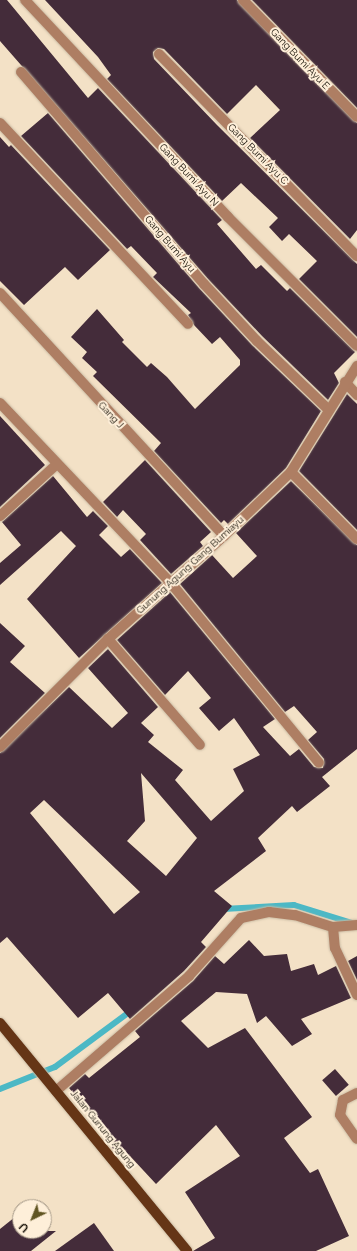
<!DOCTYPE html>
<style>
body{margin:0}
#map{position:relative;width:357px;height:1251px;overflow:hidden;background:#f3e1c6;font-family:Raleway,sans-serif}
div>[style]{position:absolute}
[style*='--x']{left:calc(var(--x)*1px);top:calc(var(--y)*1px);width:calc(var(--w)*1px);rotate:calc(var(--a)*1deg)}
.stream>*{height:6px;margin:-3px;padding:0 3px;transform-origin:3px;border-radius:3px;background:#4cb8c5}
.building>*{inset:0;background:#442c3a;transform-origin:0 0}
.roads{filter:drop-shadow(0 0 1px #cbbca4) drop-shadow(0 0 1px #cbbca4)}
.minor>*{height:10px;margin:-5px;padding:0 5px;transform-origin:5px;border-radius:5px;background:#ae7e63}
.major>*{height:10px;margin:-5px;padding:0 5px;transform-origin:5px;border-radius:5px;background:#653516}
span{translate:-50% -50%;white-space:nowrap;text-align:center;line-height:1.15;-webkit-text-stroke:4px #feefd9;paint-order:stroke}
.street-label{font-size:10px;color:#171107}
.north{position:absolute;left:12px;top:1199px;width:40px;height:40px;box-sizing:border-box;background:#feefd9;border:1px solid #a29685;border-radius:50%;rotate:223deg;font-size:11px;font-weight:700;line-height:16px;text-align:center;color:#171107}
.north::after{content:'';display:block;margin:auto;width:14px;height:18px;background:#615522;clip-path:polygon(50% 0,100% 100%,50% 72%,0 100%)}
</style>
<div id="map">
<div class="stream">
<div style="--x:223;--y:909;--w:71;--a:-3.2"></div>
<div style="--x:294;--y:905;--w:61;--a:17.2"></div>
<div style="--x:0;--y:1089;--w:59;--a:-21.8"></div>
<div style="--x:55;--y:1067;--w:96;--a:-36.5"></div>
</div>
<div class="building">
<div style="clip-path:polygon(0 0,7px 0,88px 98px,98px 88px,222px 220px,217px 224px,256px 269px,261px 265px,287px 291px,290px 288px,355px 352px,334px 373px,339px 383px,328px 400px,262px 336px,209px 280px,0 41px)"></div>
<div style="clip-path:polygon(45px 0,237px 0,357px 123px,357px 230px,350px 239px,250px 138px,280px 110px,256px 85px,227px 114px,164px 49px,158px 48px,153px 52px,154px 59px,217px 125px,357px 264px,357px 337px,299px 279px,317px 261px,289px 234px,282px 241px,269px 227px,278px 218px,241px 183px,222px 201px,107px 79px,111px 75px,98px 57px)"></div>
<div style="clip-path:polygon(252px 0,357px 0,357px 108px)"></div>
<div style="clip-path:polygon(48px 113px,199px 288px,252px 345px,321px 411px,286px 468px,228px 524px,224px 520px,221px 523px,154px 451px,161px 443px,93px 376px,97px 372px,82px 358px,87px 352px,71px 337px,97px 309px,124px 340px,122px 342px,147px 367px,151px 363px,167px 377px,195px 409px,240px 365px,240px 360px,220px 337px,212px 344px,194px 325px,188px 315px,191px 313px,153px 277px,157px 273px,131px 246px,127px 249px,21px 136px)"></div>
<div style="clip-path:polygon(0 137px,9px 147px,11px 145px,110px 250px,78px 280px,65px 267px,24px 305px,0 281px)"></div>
<div style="clip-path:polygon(347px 394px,357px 404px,357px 530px,299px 471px)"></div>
<div style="clip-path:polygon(0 416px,45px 465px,0 507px)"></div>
<div style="clip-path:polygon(145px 460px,211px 532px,200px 542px,203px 546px,171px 574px,140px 540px,146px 534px,123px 510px,117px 517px,103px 502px)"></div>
<div style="clip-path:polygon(53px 476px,87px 517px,93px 511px,108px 526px,99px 535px,121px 557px,130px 549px,162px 583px,79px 658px,27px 599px,76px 546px,61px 531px,0 585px,0 563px,21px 545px,2px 522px)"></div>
<div style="clip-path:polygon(evenodd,291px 481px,357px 545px,357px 749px,322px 777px,330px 786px,297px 812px,292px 806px,258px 838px,266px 851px,214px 891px,232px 906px,201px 942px,206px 947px,184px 971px,130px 1019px,108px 993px,78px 1018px,7px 937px,0 943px,0 753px,69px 687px,112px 728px,128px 713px,88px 668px,108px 649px,158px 707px,141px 723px,154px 735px,148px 742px,183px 770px,175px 780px,211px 821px,244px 791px,233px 769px,260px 755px,234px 718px,219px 731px,199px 708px,211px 698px,188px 671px,165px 695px,117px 640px,170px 592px,275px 719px,263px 727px,290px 756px,299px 749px,314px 767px,323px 768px,324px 759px,308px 740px,317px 732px,294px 706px,285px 712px,180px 584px,212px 555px,233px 578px,257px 556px,236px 533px,291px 481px,141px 773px,197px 838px,166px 876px,127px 841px,145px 821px,141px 773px,291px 481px,44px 800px,140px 892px,114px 914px,30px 813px,44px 800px)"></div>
<div style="clip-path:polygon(0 623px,25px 646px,10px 662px,45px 693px,0 738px)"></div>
<div style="clip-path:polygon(249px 940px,264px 956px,287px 954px,291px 971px,314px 964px,318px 975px,336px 966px,351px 998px,301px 1019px,312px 1034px,292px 1046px,266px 1016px,257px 1023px,247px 994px,216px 992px,181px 1021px,208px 1048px,245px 1028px,312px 1117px,284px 1138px,310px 1173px,318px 1169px,349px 1236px,316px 1251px,193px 1251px,215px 1238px,185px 1192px,240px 1156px,216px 1125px,156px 1184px,130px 1156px,124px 1161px,108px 1143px,110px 1141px,96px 1120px,69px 1088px,85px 1074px,89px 1078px,140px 1037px,135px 1031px,193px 981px,215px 956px,224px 964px)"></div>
<div style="clip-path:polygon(357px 956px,357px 980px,348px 961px)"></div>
<div style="left:335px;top:1069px;width:21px;height:17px;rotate:49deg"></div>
<div style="clip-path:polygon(20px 1213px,20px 1231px,56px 1231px,31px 1251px,0 1251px,0 1229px)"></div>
<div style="clip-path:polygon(94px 1223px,114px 1251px,55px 1251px)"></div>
</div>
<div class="roads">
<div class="minor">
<div style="--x:25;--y:0;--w:297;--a:46.9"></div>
<div style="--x:228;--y:217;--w:182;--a:45"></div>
<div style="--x:243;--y:0;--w:163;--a:45.7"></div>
<div style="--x:159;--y:54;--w:283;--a:45.6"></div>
<div style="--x:21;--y:72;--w:280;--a:49.2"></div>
<div style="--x:204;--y:284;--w:78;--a:47.1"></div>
<div style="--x:257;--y:341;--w:98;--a:43.8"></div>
<div style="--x:0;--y:123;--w:275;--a:46.9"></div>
<div style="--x:0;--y:293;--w:330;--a:47.3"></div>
<div style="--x:345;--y:382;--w:18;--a:47"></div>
<div style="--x:0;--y:403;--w:247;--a:46.5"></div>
<div style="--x:170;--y:582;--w:234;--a:50.5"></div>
<div style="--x:291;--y:472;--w:94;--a:45.4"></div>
<div style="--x:0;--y:516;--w:77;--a:-42.4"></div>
<div style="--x:108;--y:639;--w:140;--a:49"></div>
<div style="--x:0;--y:747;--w:153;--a:-45"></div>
<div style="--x:108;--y:639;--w:155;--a:-41.6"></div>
<div style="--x:224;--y:536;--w:93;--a:-43.7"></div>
<div style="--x:291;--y:472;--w:125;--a:-58.1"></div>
<div style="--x:333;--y:927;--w:21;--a:85"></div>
<div style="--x:335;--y:948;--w:52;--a:64.9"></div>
<div style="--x:56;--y:1091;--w:176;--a:-40.8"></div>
<div style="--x:189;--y:976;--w:78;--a:-48.1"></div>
<div style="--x:241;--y:918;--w:29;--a:-12"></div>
<div style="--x:269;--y:912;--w:26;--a:7"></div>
<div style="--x:295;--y:915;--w:40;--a:18"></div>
<div style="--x:333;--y:927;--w:24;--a:-5"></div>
<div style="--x:357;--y:1093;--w:16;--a:153"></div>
<div style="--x:343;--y:1100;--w:15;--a:101"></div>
<div style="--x:340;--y:1115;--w:29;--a:55"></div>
</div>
<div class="major">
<div style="--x:0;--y:1023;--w:295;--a:50.6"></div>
</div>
</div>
<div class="street-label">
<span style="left:300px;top:59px;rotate:46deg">Gang Bumi Ayu E</span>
<span style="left:258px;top:154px;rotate:45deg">Gang Bumi Ayu C</span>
<span style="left:189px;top:175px;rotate:47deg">Gang Bumi Ayu N</span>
<span style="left:170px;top:244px;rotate:49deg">Gang Bumi Ayu</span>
<span style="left:111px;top:415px;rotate:47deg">Gang J</span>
<span style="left:190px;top:565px;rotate:-42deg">Gunung Agung Gang Bumiayu</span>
<span style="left:103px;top:1129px;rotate:51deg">Jalan Gunung Agung</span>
</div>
<div class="north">U</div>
</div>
